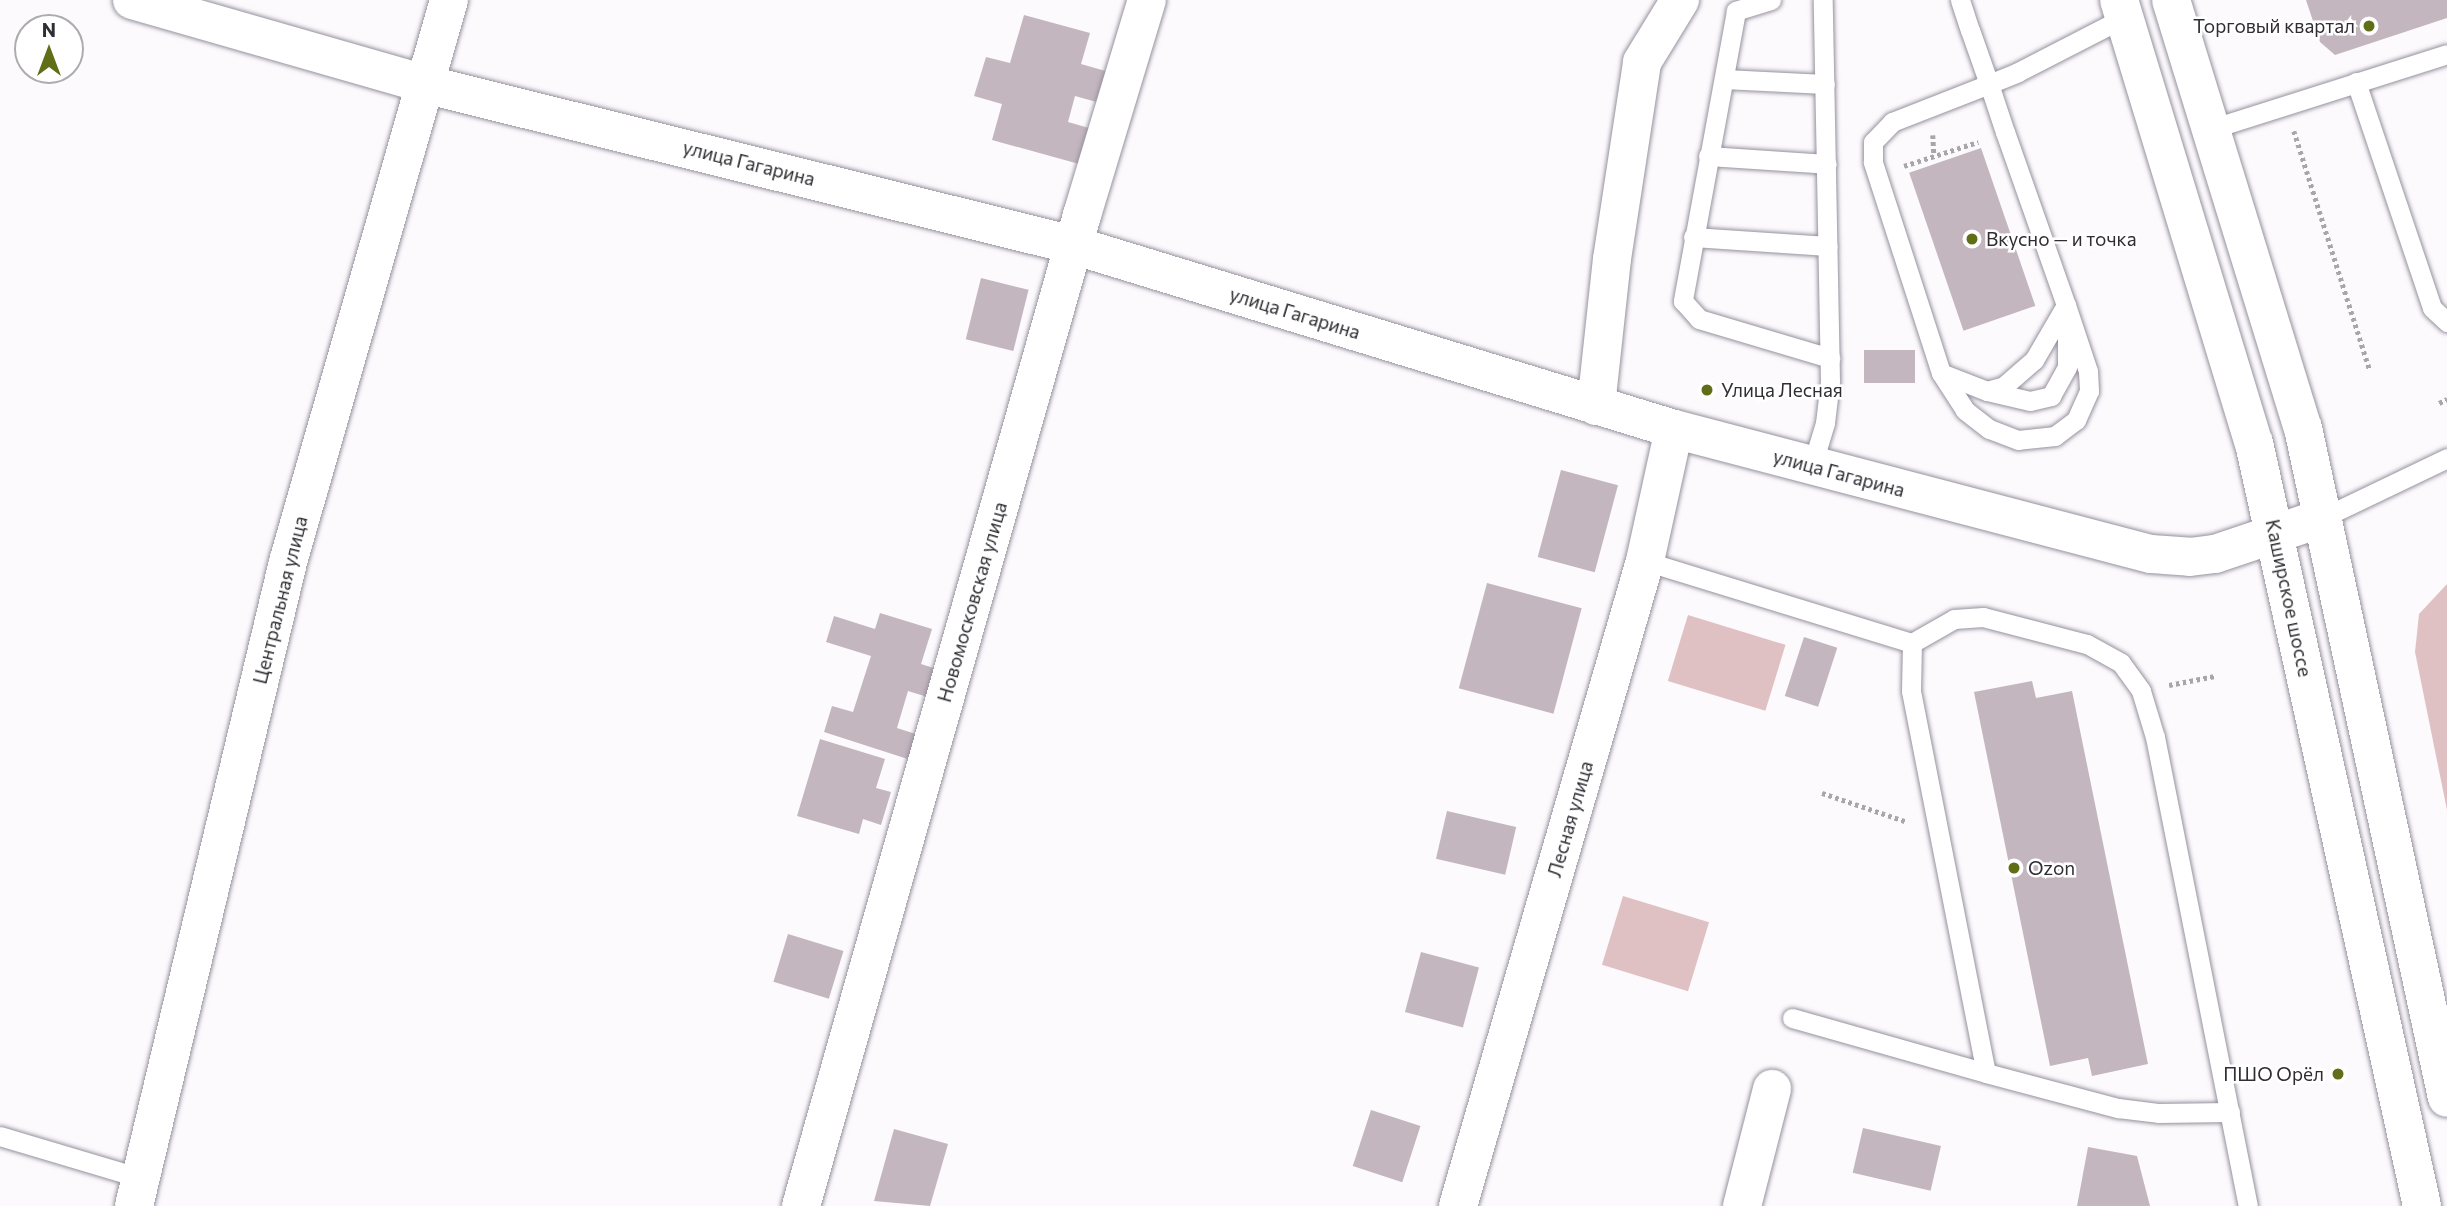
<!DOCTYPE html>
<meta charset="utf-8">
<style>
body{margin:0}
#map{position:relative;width:2447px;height:1206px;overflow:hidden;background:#fcfafd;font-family:Commissioner,sans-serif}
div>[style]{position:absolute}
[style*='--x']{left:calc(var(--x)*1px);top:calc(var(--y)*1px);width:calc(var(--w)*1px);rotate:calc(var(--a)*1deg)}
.green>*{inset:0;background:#e0c1c3;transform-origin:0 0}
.building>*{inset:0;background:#c3b6bf;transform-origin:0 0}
.path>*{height:4.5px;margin-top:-2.25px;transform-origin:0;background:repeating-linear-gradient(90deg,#a8a6aa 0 3.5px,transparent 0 7px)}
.roads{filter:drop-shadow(0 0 2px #96919e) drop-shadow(0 0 2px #96919e)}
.lane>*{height:19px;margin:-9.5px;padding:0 9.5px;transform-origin:9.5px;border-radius:9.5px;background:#fff}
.street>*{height:38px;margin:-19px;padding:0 19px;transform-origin:19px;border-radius:19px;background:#fff}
.secondary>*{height:38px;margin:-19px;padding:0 19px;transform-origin:19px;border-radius:19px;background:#fff}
.primary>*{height:38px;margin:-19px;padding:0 19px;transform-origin:19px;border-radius:19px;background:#fff}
.dots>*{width:19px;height:19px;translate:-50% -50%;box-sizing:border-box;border:4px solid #fff;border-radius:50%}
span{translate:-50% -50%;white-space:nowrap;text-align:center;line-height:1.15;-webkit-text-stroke:5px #fff;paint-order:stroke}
.poi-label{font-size:19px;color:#302e33}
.right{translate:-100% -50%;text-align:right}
.left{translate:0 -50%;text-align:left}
.street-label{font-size:19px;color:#302e33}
.north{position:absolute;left:14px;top:14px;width:70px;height:70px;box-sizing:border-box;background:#fff;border:2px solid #acabad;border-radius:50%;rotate:0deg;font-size:19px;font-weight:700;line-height:28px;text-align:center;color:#302e33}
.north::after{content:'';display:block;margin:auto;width:24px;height:32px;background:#616e17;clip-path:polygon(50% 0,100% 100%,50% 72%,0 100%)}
</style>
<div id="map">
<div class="green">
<div style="clip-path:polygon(2447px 584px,2447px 810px,2415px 652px,2419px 614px)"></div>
<div style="left:1688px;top:615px;width:102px;height:69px;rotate:17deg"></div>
<div style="left:1623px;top:896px;width:90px;height:72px;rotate:17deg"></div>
</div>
<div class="building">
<div style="clip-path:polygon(2306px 0,2447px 0,2447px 18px,2335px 55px,2320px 42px)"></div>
<div style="clip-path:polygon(1024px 15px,1090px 33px,1081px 64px,1109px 72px,1100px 103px,1075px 96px,1068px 122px,1089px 128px,1079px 164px,992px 140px,1002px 104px,974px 96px,986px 57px,1010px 63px)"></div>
<div style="left:1981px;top:148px;width:167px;height:76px;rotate:71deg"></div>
<div style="left:981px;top:278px;width:49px;height:63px;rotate:14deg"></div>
<div style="left:1864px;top:350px;width:51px;height:33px"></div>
<div style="left:1561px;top:470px;width:59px;height:90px;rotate:15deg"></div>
<div style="left:1487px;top:583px;width:98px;height:109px;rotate:15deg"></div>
<div style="clip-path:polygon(880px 613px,932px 629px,921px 664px,943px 671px,934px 699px,908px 691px,897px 728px,925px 737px,917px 762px,824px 732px,832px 706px,853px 712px,871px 656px,826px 642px,834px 616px,875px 629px)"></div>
<div style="left:1804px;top:637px;width:35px;height:62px;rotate:18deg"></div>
<div style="clip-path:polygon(2032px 681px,2036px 698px,2072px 691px,2148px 1064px,2092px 1076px,2088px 1058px,2050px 1066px,1974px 692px)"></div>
<div style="clip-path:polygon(820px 739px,885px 759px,876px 788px,891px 792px,881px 825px,863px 819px,859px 834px,797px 816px)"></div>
<div style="left:1447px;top:811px;width:71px;height:49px;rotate:13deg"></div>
<div style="left:788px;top:934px;width:58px;height:50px;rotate:17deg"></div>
<div style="left:1421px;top:952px;width:60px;height:62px;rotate:15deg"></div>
<div style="left:1371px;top:1110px;width:52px;height:59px;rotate:18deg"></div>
<div style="left:1863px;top:1128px;width:80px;height:46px;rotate:13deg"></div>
<div style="clip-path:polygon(894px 1129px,948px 1144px,930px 1206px,874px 1201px)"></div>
<div style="clip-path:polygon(2088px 1147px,2137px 1156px,2150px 1206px,2077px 1206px)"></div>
</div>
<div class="path">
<div style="--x:2294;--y:131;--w:251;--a:72.4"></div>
<div style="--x:1933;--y:135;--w:20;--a:87"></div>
<div style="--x:1904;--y:166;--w:78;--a:-18"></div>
<div style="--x:2439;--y:403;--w:9;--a:-27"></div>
<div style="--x:2169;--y:685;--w:47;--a:-11.1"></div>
<div style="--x:1822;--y:793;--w:90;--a:18.8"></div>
</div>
<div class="roads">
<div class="lane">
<div style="--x:1771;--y:0;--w:37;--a:163"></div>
<div style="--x:1736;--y:11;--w:295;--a:100.4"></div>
<div style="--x:1683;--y:301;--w:24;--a:48"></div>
<div style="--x:1699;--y:319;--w:137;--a:16.6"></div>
<div style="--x:1960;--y:0;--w:32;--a:72"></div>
<div style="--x:1970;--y:30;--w:57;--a:70.6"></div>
<div style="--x:1989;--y:84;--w:51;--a:71.6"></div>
<div style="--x:2005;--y:132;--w:183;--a:70.6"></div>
<div style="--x:2066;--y:305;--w:70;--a:71.6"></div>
<div style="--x:2088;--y:371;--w:20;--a:87"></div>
<div style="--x:2089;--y:391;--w:32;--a:114"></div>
<div style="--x:2076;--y:420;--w:26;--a:143"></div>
<div style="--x:2055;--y:436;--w:37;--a:174"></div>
<div style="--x:2018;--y:440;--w:31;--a:-159"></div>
<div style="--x:1989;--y:429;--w:31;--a:-142"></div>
<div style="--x:1965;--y:410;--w:44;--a:-123"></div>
<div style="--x:1941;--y:373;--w:222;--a:-107.9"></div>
<div style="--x:1873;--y:162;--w:20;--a:-90"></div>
<div style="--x:1873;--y:142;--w:28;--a:-46"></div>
<div style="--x:1892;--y:122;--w:104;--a:-21.4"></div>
<div style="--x:1989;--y:84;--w:31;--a:-22"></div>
<div style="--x:2018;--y:72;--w:120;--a:-27.2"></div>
<div style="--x:1724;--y:79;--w:101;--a:2.8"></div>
<div style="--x:2356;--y:82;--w:238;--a:71.4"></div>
<div style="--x:2432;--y:308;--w:21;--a:43"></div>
<div style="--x:2214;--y:128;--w:244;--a:-17.6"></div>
<div style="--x:1708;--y:156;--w:119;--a:3.8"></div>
<div style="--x:1693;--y:237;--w:135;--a:3.8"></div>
<div style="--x:1941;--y:373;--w:49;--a:21.4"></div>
<div style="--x:1987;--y:391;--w:18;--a:-16"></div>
<div style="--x:2004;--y:386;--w:40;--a:-41"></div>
<div style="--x:2034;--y:360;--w:64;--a:-59.8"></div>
<div style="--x:1987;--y:391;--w:44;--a:13.1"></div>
<div style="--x:2030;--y:401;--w:22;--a:-13"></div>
<div style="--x:2051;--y:396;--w:33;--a:-61"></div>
<div style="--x:2067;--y:367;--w:42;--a:-90"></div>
<div style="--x:1812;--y:466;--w:45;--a:-73.2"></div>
<div style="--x:1825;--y:423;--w:42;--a:-83.2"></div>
<div style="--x:1830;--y:381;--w:381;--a:-91.1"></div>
<div style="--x:2322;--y:518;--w:139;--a:-25.6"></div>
<div style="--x:1645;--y:561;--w:279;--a:17.1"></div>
<div style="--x:1912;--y:643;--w:48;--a:-29.7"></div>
<div style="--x:1954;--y:619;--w:29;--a:-4"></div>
<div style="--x:1983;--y:617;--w:107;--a:14.6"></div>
<div style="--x:2087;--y:644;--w:39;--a:29"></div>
<div style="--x:2121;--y:663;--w:34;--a:54"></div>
<div style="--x:2141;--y:691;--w:48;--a:73.1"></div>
<div style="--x:2155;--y:737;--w:478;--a:78.8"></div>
<div style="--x:1912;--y:643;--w:48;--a:91.2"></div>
<div style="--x:1911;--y:691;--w:389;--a:78.9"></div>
<div style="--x:1986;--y:1073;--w:137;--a:14.9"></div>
<div style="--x:2118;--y:1108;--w:40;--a:7.1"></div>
<div style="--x:2158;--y:1113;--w:72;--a:-0.8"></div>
<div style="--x:1792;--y:1018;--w:202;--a:15.8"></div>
<div style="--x:0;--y:1136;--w:150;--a:16.6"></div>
</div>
<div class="street">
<div style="--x:1596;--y:406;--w:148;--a:-83.8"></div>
<div style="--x:1612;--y:259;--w:199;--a:-81.3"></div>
<div style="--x:1642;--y:62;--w:73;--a:-58.5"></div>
<div style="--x:134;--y:1206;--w:662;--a:-76.55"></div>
<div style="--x:288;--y:562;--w:585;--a:-74.01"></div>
<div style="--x:801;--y:1206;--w:1030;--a:-74.17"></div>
<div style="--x:1082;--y:215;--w:225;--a:-73.2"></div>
<div style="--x:1458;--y:1206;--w:672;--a:-73.83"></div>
<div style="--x:1645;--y:561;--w:135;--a:-77.6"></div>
<div style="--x:1742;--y:1206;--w:121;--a:-75.6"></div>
</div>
<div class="secondary">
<div style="--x:132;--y:0;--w:304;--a:16"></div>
<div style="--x:424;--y:84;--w:669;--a:13.93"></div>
<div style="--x:1073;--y:245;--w:629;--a:17.02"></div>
<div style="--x:1674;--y:429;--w:493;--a:14.7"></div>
<div style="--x:2151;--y:554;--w:39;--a:4"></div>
<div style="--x:2190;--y:557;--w:25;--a:-7"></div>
<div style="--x:2215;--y:554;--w:113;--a:-18.6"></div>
</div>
<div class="primary">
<div style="--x:2119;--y:0;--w:463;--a:73.1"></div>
<div style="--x:2254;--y:443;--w:781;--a:77.58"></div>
<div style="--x:2171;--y:0;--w:448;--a:72.9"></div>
<div style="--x:2303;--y:428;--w:685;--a:77.87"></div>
</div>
</div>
<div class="dots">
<div style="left:2369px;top:26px;background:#616e17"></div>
<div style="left:1972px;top:239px;background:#616e17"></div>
<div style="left:1707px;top:390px;background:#616e17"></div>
<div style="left:2014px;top:868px;background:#616e17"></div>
<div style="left:2338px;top:1074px;background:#616e17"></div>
</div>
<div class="poi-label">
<span class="right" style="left:2355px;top:26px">Торговый квартал</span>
<span class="left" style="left:1986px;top:239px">Вкусно — и точка</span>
<span class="left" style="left:1721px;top:390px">Улица Лесная</span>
<span class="left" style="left:2028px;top:868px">Ozon</span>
<span class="right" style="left:2324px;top:1074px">ПШО Орёл</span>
</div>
<div class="street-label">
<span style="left:749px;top:163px;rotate:14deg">улица Гагарина</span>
<span style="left:1295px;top:313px;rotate:17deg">улица Гагарина</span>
<span style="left:1839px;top:473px;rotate:15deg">улица Гагарина</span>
<span style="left:2289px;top:598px;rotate:78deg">Каширское шоссе</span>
<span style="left:280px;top:600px;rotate:-76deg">Центральная улица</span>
<span style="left:972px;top:602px;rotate:-74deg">Новомосковская улица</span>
<span style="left:1570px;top:819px;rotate:-74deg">Лесная улица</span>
</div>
<div class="north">N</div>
</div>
